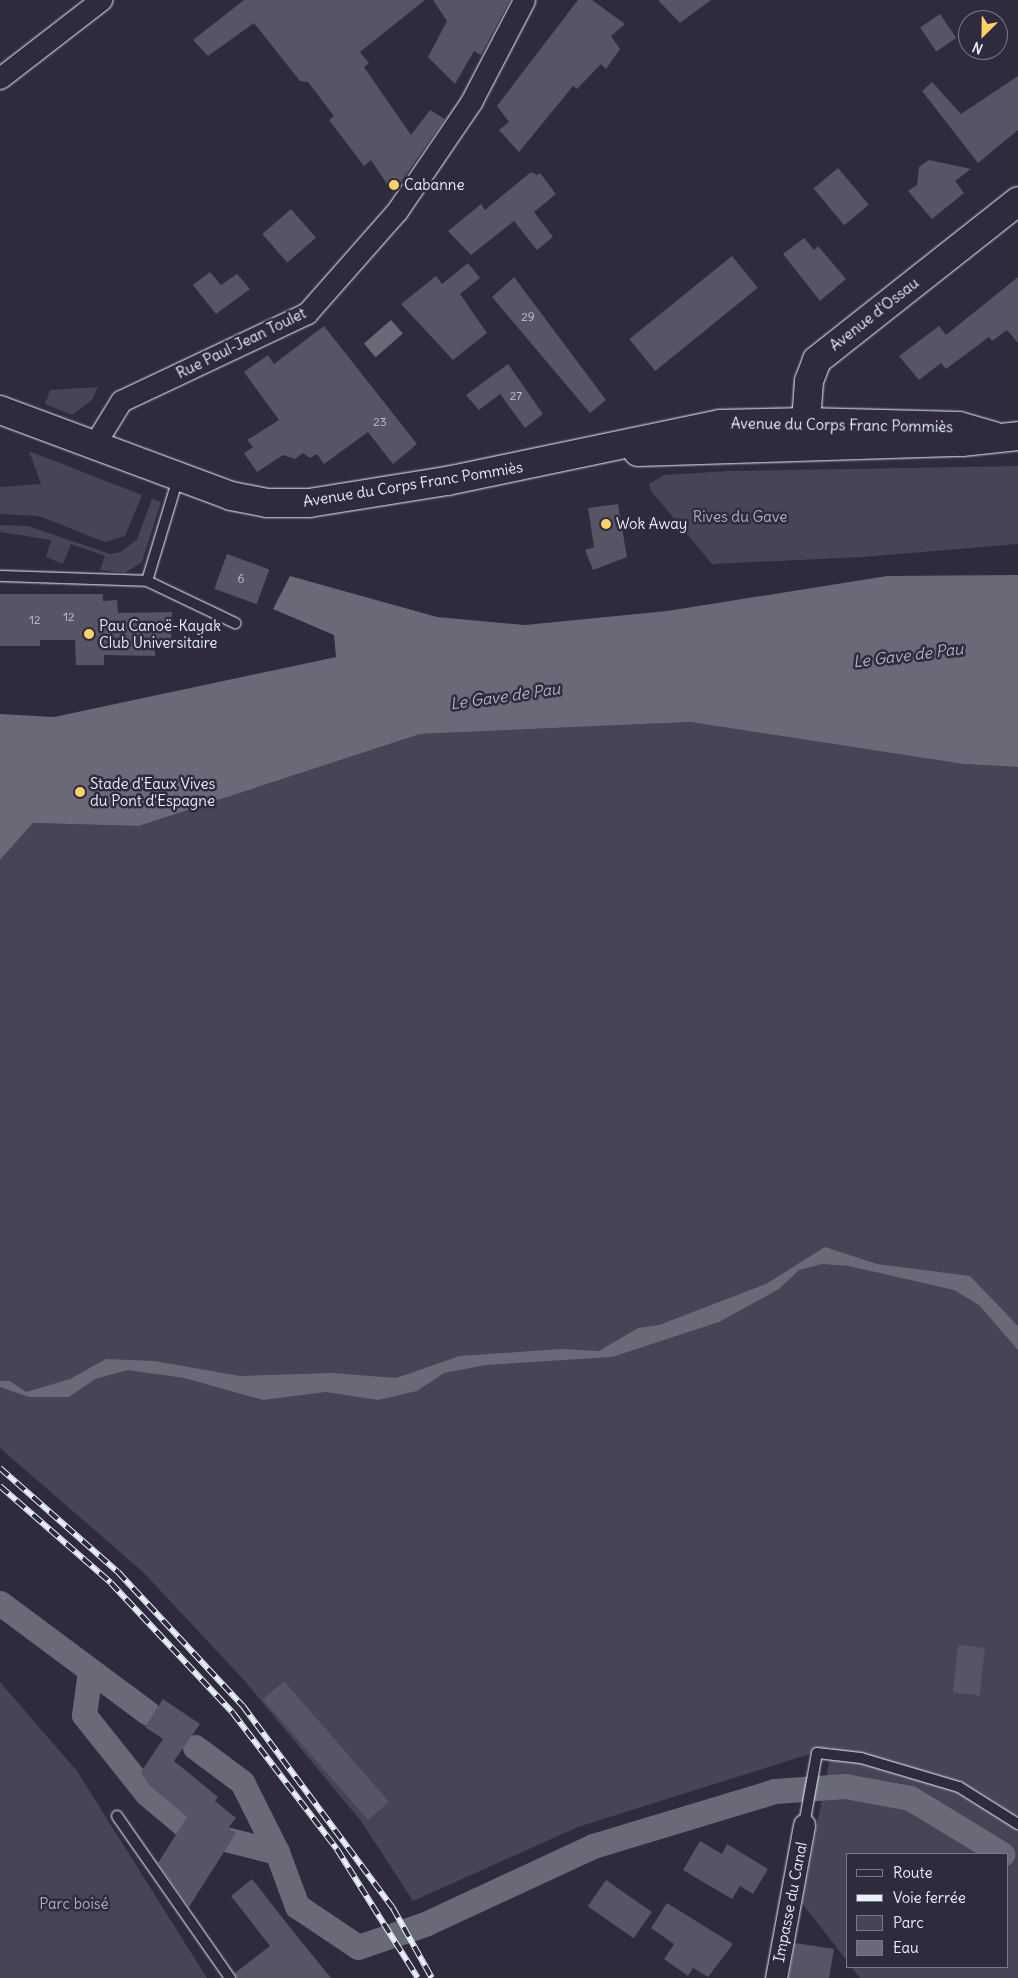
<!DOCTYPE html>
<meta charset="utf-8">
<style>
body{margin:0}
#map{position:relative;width:1018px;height:1978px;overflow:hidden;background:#2f2a3d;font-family:Delius,sans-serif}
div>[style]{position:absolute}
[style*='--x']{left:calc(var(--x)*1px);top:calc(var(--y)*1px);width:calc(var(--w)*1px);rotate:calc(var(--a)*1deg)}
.green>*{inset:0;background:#464455}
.water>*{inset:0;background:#696978;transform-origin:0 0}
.canal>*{height:25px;margin:-12.5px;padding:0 12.5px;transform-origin:12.5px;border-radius:12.5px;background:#696978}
.building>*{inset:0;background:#575565;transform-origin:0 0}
.roads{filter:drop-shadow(0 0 1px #e8f1f8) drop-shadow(0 0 1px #e8f1f8)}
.lane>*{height:10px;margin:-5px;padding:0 5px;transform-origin:5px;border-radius:5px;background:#2f2a3d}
.street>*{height:21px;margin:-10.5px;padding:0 10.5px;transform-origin:10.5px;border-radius:10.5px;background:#2f2a3d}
.secondary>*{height:28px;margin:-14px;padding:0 14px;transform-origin:14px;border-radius:14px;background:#2f2a3d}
.rail>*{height:5.5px;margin-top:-2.75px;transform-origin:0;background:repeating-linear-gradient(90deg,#2f2a3d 0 11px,#e8f1f8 0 22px);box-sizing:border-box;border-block:1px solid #e8f1f8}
.dots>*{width:14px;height:14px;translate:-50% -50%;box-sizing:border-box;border:2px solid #2f2a3d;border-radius:50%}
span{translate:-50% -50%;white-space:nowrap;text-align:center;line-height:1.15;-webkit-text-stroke:5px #2f2a3d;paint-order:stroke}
.number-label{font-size:12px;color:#c4cad3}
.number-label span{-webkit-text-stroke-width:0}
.poi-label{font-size:15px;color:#e8f1f8}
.left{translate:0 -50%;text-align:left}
.street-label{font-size:15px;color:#e8f1f8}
.park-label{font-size:15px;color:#afb4bf}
.water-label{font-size:16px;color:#afb4be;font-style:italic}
.legend{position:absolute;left:846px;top:1853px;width:162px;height:115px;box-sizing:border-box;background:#2f2a3d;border:1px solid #797a88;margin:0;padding:6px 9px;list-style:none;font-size:15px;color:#e8f1f8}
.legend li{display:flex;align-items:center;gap:10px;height:25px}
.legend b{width:25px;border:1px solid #797a88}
.north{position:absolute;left:958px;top:10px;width:50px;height:50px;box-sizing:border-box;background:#2f2a3d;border:1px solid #797a88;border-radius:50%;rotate:203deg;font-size:14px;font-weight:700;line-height:20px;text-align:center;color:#e8f1f8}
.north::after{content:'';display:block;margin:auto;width:18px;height:22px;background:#ffd166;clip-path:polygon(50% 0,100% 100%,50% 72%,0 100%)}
</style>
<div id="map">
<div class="green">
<div style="clip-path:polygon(98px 387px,92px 400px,72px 415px,45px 404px,50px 390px)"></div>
<div style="clip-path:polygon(29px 451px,142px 495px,125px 536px,105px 542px,39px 516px,0 514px,0 487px,41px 484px)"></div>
<div style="clip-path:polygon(1018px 466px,1018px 544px,863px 557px,712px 564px,651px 491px,649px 484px,664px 475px,728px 471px)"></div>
<div style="clip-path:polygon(152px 499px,161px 502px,142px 562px,125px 573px,100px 570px,105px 556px,71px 544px,63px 564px,46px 557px,51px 540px,0 532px,0 525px,28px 526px,110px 554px,121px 552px,137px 539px)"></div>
<div style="clip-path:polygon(690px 722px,963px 764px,1018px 767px,1018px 1978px,860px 1978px,851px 1967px,1007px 1967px,1007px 1854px,847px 1854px,847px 1961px,802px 1903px,832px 1747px,578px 1827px,413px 1901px,361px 1821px,243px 1679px,143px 1572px,0 1448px,0 860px,33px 823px,139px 826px,420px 734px)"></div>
<div style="clip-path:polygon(0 1682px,77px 1771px,207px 1978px,0 1978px)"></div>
</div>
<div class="water">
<div style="left:391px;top:320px;width:18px;height:36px;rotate:49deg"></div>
<div style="clip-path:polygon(1018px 575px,1018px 767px,963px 764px,690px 722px,420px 734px,139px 826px,33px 823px,0 860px,0 714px,54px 717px,336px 657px,334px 635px,273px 609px,290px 576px,437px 617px,525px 625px,667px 611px,887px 576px)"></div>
<div style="clip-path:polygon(825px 1247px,877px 1264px,970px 1276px,1018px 1326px,1018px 1350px,979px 1305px,954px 1290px,849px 1266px,822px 1264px,799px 1270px,779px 1289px,719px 1322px,612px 1357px,486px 1365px,444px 1373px,417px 1391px,378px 1400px,326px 1392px,263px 1400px,184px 1378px,128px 1370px,95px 1379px,69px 1397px,29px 1397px,0 1387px,0 1381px,10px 1381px,26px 1392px,70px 1379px,106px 1359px,154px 1361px,240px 1376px,332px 1373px,396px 1378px,460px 1356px,561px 1349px,599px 1351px,638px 1328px,659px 1325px,766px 1284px)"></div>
</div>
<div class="canal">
<div style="--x:0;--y:1603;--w:184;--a:36.6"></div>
<div style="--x:90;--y:1671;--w:44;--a:97.8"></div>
<div style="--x:84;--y:1715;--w:101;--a:51.4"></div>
<div style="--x:147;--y:1794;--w:56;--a:39.9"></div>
<div style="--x:190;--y:1830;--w:90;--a:14.2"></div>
<div style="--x:195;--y:1747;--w:59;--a:36.7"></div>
<div style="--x:242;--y:1782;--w:78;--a:63.4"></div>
<div style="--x:277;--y:1852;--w:58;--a:69.7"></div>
<div style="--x:297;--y:1906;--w:73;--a:33.9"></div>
<div style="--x:358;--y:1947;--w:71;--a:-18.9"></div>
<div style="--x:425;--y:1924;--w:185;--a:-24.9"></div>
<div style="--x:593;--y:1846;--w:190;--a:-16.8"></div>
<div style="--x:775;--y:1791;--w:70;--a:-4.1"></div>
<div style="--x:845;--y:1786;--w:66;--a:10.5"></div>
<div style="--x:910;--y:1798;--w:108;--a:31.3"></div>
</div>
<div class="building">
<div style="clip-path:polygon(244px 0,425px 0,360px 52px,369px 63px,364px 67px,411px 135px,430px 110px,445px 119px,393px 193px,371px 160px,364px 166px,329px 120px,334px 116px,308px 82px,300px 81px,254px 23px,208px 56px,193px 40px)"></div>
<div style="clip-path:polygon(433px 0,510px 0,481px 55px,474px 51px,455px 84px,428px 57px,447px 21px)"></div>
<div style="clip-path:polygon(578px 0,592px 0,625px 24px,611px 36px,620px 49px,606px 69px,601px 64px,577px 89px,573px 86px,519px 152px,499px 130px,509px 122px,497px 106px)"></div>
<div style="clip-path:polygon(658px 0,711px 0,680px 23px)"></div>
<div style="left:940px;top:14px;width:29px;height:24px;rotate:56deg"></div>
<div style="clip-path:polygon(1018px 76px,1018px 130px,978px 163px,922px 91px,932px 82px,961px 114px)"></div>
<div style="clip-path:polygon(929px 160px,971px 169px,955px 181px,964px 193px,932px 219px,908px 191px,917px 185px,919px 167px)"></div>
<div style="left:838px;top:168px;width:48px;height:32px;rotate:50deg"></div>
<div style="clip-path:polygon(531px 172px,537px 175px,540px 173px,556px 194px,534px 212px,553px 237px,537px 250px,514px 221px,471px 255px,448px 231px,481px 204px,485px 210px)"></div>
<div style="left:291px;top:209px;width:38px;height:38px;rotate:49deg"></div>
<div style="clip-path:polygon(804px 238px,814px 250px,818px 246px,846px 279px,820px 301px,783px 254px)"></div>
<div style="left:732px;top:256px;width:41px;height:132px;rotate:51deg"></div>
<div style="clip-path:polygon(468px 263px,480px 278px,460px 294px,487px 333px,453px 360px,401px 304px,436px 276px,442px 284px)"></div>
<div style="clip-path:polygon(210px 272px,221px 285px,237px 274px,250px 289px,216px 314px,193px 285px)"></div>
<div style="clip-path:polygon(514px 277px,606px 400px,590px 413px,492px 297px)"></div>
<div style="clip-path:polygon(1018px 277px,1018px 343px,1007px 330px,992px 341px,989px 337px,946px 369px,941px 363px,919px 380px,899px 356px,939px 326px,946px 335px)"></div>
<div style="clip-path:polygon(324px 326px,417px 444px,393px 464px,368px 432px,324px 464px,317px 454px,310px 458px,303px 453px,295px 459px,283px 455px,257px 472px,244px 453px,253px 447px,247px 440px,279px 420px,244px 372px,268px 355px,274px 364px)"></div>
<div style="clip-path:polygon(508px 364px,543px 414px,525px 428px,500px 394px,479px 410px,466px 395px)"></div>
<div style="clip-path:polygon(618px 504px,627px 557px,593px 570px,585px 550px,594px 547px,588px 508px)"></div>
<div style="left:227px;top:554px;width:45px;height:37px;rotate:20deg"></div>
<div style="clip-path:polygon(0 594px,103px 594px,103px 601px,117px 600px,118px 613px,172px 612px,171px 649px,155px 648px,155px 656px,104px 655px,104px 665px,76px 665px,75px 640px,40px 640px,40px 646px,0 646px)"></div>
<div style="left:958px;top:1645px;width:27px;height:48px;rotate:6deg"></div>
<div style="left:284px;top:1681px;width:160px;height:28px;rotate:49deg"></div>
<div style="clip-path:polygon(163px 1699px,200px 1724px,174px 1761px,218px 1797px,215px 1801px,236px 1818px,228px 1828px,236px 1833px,189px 1907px,158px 1863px,187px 1817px,149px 1785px,141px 1772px,163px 1739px,145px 1727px)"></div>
<div style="clip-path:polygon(700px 1841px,722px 1854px,727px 1844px,768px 1869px,753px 1894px,740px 1886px,732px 1899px,683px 1870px)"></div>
<div style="clip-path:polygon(252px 1879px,292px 1930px,331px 1978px,237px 1978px,235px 1973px,270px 1946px,231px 1896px)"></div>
<div style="left:606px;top:1880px;width:56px;height:32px;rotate:35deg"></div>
<div style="clip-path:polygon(667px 1903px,733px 1944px,708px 1977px,693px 1968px,688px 1976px,664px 1959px,674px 1944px,651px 1928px)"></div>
<div style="clip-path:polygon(795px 1943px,834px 1949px,829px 1978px,789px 1978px)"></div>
</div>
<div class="roads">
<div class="lane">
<div style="--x:0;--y:576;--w:147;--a:1.9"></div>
<div style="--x:147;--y:581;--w:108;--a:-73.2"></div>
<div style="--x:147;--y:581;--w:98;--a:25.5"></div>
<div style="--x:117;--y:1816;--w:198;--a:55.1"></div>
<div style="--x:804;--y:1825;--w:73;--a:-79.8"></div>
<div style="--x:817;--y:1753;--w:44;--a:6.5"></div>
<div style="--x:861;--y:1758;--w:102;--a:16.5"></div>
<div style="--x:959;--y:1787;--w:70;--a:32.1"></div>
</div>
<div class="street">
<div style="--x:0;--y:78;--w:128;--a:-37.7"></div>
<div style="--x:94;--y:445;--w:52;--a:-58.5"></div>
<div style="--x:121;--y:401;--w:206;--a:-25.3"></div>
<div style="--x:307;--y:313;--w:136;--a:-48.6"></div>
<div style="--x:397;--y:211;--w:132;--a:-55.8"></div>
<div style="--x:471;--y:102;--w:115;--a:-62.5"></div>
<div style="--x:776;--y:1978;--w:156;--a:-79.6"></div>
</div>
<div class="secondary">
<div style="--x:0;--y:410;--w:246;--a:20.4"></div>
<div style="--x:231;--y:496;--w:37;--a:11"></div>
<div style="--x:267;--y:503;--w:42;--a:0"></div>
<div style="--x:309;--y:503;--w:140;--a:-9.1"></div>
<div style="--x:447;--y:481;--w:279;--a:-11.8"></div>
<div style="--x:720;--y:424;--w:86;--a:-1.3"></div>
<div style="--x:806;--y:422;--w:153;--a:1.5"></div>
<div style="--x:959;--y:426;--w:36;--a:16"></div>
<div style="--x:806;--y:422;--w:41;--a:-85.8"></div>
<div style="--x:809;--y:381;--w:22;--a:-69"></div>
<div style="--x:817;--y:360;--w:256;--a:-38.3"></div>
<div style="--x:638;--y:452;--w:324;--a:-1.8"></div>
<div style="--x:962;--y:442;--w:56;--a:-6.1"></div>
</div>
</div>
<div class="rail">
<div style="--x:0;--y:1468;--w:157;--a:41.4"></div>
<div style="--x:118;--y:1572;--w:183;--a:47"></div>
<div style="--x:243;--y:1706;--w:252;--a:53.4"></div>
<div style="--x:393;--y:1908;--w:80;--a:60.9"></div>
<div style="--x:0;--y:1486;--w:147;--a:41.1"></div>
<div style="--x:111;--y:1583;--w:178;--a:46.8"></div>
<div style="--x:233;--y:1713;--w:171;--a:52.6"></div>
<div style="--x:337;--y:1849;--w:152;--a:57.9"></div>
</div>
<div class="dots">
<div style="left:394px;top:185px;background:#ffd166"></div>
<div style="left:606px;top:524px;background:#ffd166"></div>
<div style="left:89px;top:634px;background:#ffd166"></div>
<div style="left:80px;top:792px;background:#ffd166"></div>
</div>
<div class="number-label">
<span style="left:528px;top:317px">29</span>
<span style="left:516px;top:396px">27</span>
<span style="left:380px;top:422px">23</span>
<span style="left:241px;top:579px">6</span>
<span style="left:69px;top:617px">12</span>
<span style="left:35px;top:620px">12</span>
</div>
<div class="poi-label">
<span class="left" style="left:404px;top:185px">Cabanne</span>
<span class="left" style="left:616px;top:524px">Wok Away</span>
<span class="left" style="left:99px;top:634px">Pau Canoë-Kayak<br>Club Universitaire</span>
<span class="left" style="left:90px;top:792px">Stade d'Eaux Vives<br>du Pont d'Espagne</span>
</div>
<div class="street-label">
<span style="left:874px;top:314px;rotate:-38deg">Avenue d'Ossau</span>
<span style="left:241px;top:343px;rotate:-26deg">Rue Paul-Jean Toulet</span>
<span style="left:842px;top:425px;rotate:1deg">Avenue du Corps Franc Pommiès</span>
<span style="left:413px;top:484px;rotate:-9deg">Avenue du Corps Franc Pommiès</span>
<span style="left:790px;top:1902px;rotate:-79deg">Impasse du Canal</span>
</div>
<div class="park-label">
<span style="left:740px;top:517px">Rives du Gave</span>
<span style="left:74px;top:1904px">Parc boisé</span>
</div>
<div class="water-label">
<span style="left:908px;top:655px;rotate:-7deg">Le Gave de Pau</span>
<span style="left:505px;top:696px;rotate:-8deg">Le Gave de Pau</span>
</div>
<ul class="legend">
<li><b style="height:6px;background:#2f2a3d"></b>Route</li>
<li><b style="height:6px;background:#e8f1f8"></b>Voie ferrée</li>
<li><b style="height:14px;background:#464455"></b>Parc</li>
<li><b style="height:14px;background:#696978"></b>Eau</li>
</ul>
<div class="north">N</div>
</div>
